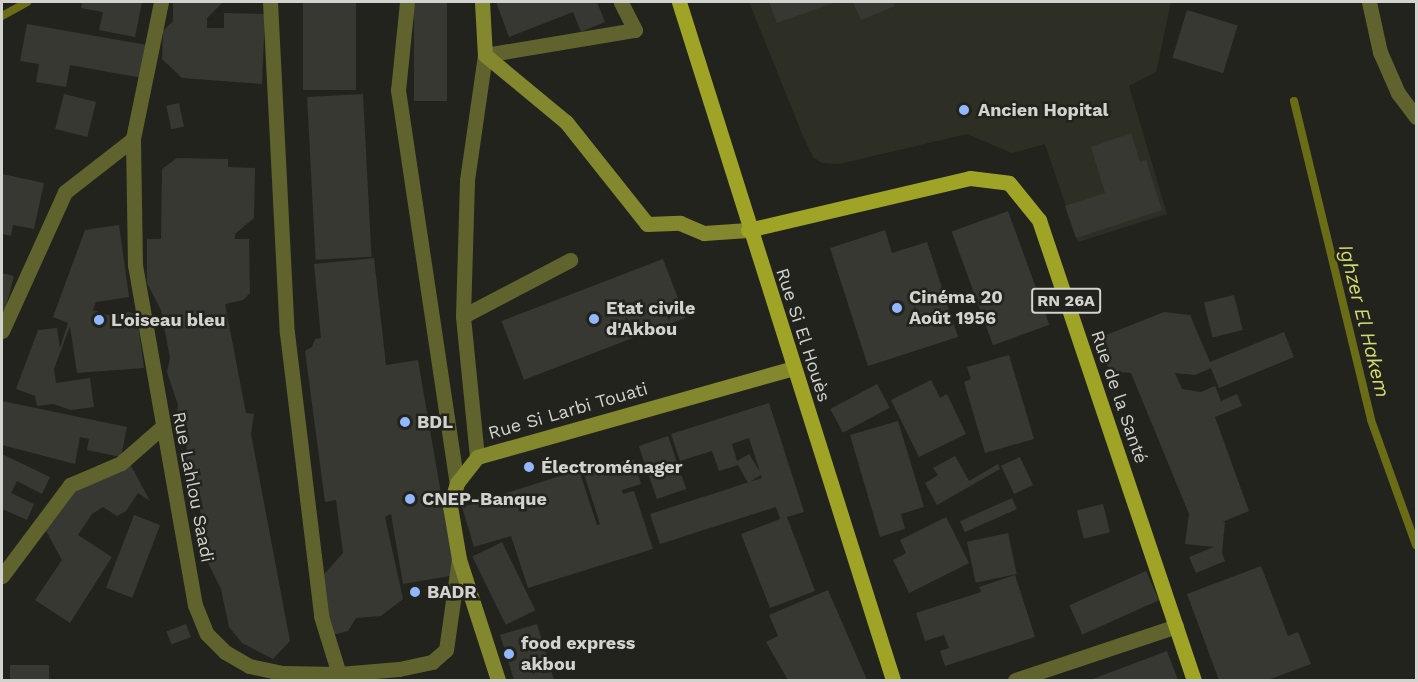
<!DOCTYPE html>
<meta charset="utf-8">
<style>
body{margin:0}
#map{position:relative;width:1418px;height:682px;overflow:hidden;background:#22231d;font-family:"Work Sans",sans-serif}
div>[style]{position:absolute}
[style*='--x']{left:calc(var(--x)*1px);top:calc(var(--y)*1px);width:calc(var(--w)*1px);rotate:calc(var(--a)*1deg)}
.built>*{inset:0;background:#2e2f24}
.stream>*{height:8px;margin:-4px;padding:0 4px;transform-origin:4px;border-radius:4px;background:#6a6d16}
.building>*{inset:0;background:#373832;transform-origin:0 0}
.street>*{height:15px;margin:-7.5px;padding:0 7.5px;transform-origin:7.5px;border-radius:7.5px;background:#60632e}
.secondary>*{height:15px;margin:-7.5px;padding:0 7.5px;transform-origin:7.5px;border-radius:7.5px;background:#83872d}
.primary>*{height:15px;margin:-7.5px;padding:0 7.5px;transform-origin:7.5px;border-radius:7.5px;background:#9fa326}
.dots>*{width:16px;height:16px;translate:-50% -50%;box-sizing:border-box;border:3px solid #22231d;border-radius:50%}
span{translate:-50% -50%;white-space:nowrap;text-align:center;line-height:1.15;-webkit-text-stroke:5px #22231d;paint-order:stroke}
.shield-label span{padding:2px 4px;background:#22231d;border:2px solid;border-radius:4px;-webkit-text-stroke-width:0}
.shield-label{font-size:16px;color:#d2d2ce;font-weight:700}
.poi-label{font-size:18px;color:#d2d2ce;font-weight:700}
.left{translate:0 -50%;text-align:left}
.street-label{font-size:18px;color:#d2d2ce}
.water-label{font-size:20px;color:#d5da6c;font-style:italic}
.frame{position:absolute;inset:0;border:3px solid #d2d2ce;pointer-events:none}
</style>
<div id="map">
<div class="built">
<div style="clip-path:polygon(749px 2px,1171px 2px,1156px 72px,1129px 86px,1167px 214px,1078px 242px,1045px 144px,1012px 153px,967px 134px,839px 164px,822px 163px,813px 157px,803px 136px)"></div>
</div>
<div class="stream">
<div style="--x:2;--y:16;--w:29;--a:-29"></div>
<div style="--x:1294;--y:101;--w:328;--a:76.4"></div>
<div style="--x:1371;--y:420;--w:133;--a:70.2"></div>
</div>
<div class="building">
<div style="clip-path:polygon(82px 2px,142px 2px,135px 37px,99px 30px,103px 12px,81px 8px)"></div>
<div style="clip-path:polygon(173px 2px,223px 2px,207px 18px,207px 28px,224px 28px,224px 13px,265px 14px,262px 84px,182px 78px,162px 59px,163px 31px,173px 21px)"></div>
<div style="left:303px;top:2px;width:53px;height:88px"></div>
<div style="left:414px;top:2px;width:33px;height:99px"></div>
<div style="clip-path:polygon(496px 2px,597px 2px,605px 22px,581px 32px,573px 12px,509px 37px)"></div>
<div style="clip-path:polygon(769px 2px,836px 2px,777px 23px)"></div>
<div style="clip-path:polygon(853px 2px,893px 2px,895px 6px,861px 20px)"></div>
<div style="left:1187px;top:10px;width:53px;height:50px;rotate:17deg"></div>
<div style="clip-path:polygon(27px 24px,147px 45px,142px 78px,70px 65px,66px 87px,36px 82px,39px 64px,20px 61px)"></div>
<div style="left:64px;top:94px;width:33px;height:36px;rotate:14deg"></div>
<div style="left:363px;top:94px;width:163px;height:56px;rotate:87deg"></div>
<div style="left:179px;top:103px;width:24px;height:13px;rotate:78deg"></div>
<div style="clip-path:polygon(1131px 133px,1140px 162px,1146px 160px,1162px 210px,1076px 238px,1065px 206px,1105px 193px,1091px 147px)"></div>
<div style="clip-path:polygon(177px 158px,228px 159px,228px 167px,255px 168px,254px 218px,235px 234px,235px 239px,249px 239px,250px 293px,243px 300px,225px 304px,246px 413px,254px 414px,251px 434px,290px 641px,273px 659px,242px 643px,229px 627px,221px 589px,208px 563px,197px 489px,186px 464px,187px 439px,176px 420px,178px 405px,167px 372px,170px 358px,161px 310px,147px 283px,147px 239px,161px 239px,162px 169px)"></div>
<div style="clip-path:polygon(2px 174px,44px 183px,34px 229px,13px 225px,11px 236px,2px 234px)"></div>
<div style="left:1008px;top:211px;width:121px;height:60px;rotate:70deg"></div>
<div style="clip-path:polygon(119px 225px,129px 297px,96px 302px,93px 310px,107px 315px,129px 312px,137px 315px,144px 368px,77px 373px,70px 326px,54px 369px,56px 383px,90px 378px,94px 407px,71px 410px,53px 404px,37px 406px,35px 396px,16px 389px,38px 330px,57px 328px,60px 348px,68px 323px,53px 317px,85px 230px)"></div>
<div style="clip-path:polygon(885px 230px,892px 253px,927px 242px,958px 337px,868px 366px,830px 248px)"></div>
<div style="clip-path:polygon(374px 258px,386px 365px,418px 360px,455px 575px,403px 584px,391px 514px,385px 517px,403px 599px,381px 616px,356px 618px,348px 631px,333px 635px,319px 580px,343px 553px,336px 500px,325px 502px,305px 351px,312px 347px,315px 339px,321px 338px,314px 264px)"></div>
<div style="left:663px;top:259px;width:63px;height:173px;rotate:69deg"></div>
<div style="clip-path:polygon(2px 273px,14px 276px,5px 311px,2px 310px)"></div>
<div style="left:1234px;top:295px;width:36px;height:31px;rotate:76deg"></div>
<div style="clip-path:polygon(1164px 312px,1190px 315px,1210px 362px,1284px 332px,1294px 357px,1219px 388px,1211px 368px,1195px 375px,1175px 373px,1182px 389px,1201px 392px,1215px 386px,1221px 401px,1237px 394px,1242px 406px,1215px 417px,1249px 511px,1222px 522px,1225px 522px,1222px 553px,1225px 561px,1196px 573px,1189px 557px,1214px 547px,1185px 544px,1189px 514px,1131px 373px,1110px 371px,1096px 339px)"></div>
<div style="clip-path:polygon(1009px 355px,1034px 439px,985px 453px,964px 382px,971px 379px,967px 367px)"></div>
<div style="clip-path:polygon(931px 380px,940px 398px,947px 394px,966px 434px,919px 457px,891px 400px)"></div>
<div style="left:877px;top:384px;width:27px;height:53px;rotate:62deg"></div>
<div style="clip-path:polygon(2px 401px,127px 427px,121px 457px,87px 450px,89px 439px,80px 437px,75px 464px,2px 445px)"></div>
<div style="clip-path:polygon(evenodd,769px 403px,804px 512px,787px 517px,815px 591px,770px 608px,741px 534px,780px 519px,776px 507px,660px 544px,650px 514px,762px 478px,761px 475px,748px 483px,738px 465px,719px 471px,712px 451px,680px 461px,671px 434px,769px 403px,749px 438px,760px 472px,749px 454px,737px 461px,732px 444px,749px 438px)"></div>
<div style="clip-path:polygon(898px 421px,924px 507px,901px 514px,905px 529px,880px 537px,850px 435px)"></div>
<div style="left:668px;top:436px;width:56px;height:31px;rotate:71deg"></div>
<div style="clip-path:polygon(2px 454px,50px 477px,42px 494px,17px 481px,11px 493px,34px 504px,27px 520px,2px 509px)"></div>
<div style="clip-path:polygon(955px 456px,969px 481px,998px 464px,1000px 469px,937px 505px,925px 483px,938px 475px,933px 468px)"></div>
<div style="left:1020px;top:457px;width:31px;height:21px;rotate:65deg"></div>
<div style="clip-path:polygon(633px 458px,641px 484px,622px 490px,623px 494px,634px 491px,653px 549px,528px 588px,511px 536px,474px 547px,462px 507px,579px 470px,597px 525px,600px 524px,584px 474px)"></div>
<div style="clip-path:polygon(129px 462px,150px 501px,138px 493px,126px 511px,117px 516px,103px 507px,92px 514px,78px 535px,112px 557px,70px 623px,35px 600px,62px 560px,45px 529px,65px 497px)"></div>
<div style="left:1012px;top:498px;width:12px;height:57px;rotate:66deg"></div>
<div style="left:1103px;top:504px;width:29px;height:27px;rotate:76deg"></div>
<div style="left:134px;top:515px;width:28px;height:78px;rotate:21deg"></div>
<div style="clip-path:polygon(946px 517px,969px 563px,909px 593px,893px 560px,906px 553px,900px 540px)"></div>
<div style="left:1008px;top:533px;width:42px;height:42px;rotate:78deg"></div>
<div style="left:502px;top:542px;width:76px;height:33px;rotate:64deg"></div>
<div style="clip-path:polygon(1261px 566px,1288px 636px,1298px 632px,1311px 664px,1268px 680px,1219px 680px,1187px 594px)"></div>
<div style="left:1146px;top:571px;width:32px;height:84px;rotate:66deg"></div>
<div style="clip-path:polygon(1015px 575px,1035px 637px,945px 666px,940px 651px,949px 648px,944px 635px,925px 641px,916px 613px,981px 592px,979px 587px)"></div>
<div style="clip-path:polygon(828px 590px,867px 680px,788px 680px,766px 642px,778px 636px,769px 615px)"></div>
<div style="left:186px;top:624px;width:14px;height:21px;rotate:69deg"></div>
<div style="clip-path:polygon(537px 624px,554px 680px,514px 680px,500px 635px)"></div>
<div style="clip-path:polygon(1167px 651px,1178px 680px,1090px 680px)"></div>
<div style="left:10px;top:665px;width:39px;height:15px"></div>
</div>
<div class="street">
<div style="--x:161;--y:2;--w:140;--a:101.6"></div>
<div style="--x:133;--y:139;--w:126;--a:89.1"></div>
<div style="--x:135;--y:265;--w:345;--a:80"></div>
<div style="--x:195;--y:605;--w:31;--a:68"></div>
<div style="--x:207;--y:634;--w:25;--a:45"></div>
<div style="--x:225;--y:652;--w:28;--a:30"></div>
<div style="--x:249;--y:666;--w:33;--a:12"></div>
<div style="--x:281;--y:673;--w:58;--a:1"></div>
<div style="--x:339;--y:674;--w:60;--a:-4.8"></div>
<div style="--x:399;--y:669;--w:34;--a:-12"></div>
<div style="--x:432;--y:662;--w:18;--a:-41"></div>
<div style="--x:446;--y:650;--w:92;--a:-81.9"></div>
<div style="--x:270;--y:2;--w:331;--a:87.1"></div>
<div style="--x:287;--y:333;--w:285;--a:83.1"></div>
<div style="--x:321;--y:616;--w:61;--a:72.8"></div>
<div style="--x:407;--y:2;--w:88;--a:95.8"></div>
<div style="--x:398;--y:90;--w:397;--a:81.5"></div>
<div style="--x:1369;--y:2;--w:51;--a:77.6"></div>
<div style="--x:1380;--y:52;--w:45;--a:66.3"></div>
<div style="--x:1398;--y:93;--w:30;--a:53"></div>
<div style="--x:463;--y:316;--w:121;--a:-27.6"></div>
<div style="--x:2;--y:331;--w:153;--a:-65.6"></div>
<div style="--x:65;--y:192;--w:86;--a:-37.9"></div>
<div style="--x:477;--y:457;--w:142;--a:-95.7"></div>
<div style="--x:463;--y:316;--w:136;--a:-88.3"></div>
<div style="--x:467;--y:180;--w:126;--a:-81.8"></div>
<div style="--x:485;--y:55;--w:152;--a:-9.5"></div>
<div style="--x:635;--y:30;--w:31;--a:-117"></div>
<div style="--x:2;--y:576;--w:114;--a:-53.2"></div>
<div style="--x:70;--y:485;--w:56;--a:-23.3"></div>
<div style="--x:121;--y:463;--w:53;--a:-41.2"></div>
<div style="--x:1015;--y:680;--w:170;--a:-18.5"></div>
</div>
<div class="secondary">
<div style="--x:482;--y:2;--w:53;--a:86.8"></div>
<div style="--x:485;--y:55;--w:105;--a:39.6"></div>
<div style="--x:566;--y:122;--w:130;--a:51.5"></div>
<div style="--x:647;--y:224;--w:33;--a:-2"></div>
<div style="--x:680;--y:223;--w:26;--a:23"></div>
<div style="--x:704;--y:233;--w:44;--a:-3.9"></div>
<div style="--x:498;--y:680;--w:127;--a:-107.9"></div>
<div style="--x:459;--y:559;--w:54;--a:-99.6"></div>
<div style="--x:450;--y:506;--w:24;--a:-73"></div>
<div style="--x:457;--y:483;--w:33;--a:-52"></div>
<div style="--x:477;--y:457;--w:329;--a:-15.7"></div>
</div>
<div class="primary">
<div style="--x:679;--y:2;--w:711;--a:72.48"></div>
<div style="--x:748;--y:230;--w:228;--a:-13.2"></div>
<div style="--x:970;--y:178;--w:39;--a:7"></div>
<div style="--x:1009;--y:183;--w:48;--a:51"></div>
<div style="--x:1039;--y:220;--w:485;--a:71.4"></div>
</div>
<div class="dots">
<div style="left:964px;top:110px;background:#91b8fd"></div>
<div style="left:897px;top:308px;background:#91b8fd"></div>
<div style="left:594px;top:319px;background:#91b8fd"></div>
<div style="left:99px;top:320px;background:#91b8fd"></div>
<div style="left:405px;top:422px;background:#91b8fd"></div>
<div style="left:529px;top:467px;background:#91b8fd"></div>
<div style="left:410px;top:499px;background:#91b8fd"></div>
<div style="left:415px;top:592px;background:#91b8fd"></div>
<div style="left:509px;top:654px;background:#91b8fd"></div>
</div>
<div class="shield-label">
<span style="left:1066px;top:301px">RN 26A</span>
</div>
<div class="poi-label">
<span class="left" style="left:978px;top:110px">Ancien Hopital</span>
<span class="left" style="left:909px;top:308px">Cinéma 20<br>Août 1956</span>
<span class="left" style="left:606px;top:319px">Etat civile<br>d'Akbou</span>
<span class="left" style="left:111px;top:320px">L'oiseau bleu</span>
<span class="left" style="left:417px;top:422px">BDL</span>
<span class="left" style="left:541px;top:467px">Électroménager</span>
<span class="left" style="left:422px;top:499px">CNEP-Banque</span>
<span class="left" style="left:427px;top:592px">BADR</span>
<span class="left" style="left:521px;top:654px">food express<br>akbou</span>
</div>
<div class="street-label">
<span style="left:803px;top:335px;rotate:72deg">Rue Si El Houès</span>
<span style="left:1119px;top:397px;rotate:71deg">Rue de la Santé</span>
<span style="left:568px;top:411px;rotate:-16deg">Rue Si Larbi Touati</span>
<span style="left:193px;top:487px;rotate:79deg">Rue Lahlou Saadi</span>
</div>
<div class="water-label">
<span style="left:1364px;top:321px;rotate:76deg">Ighzer El Hakem</span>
</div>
<div class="frame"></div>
</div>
